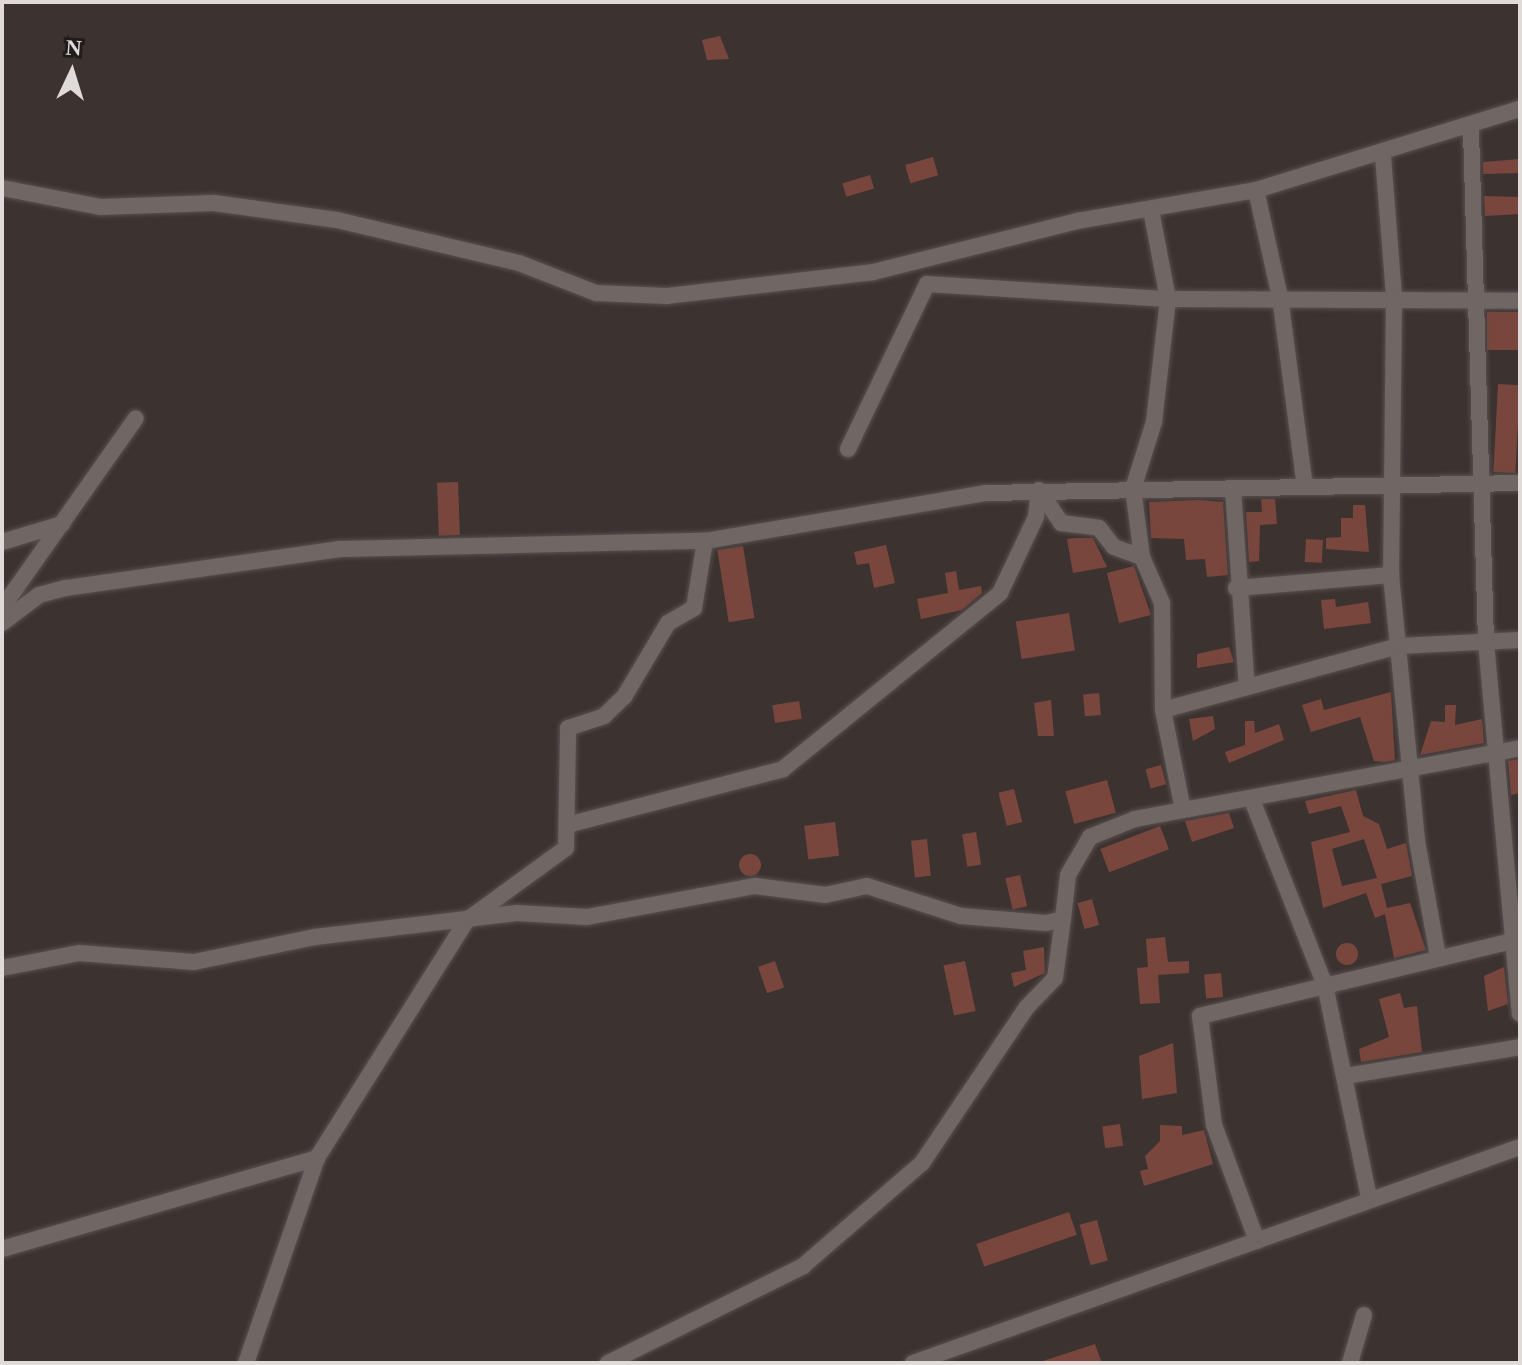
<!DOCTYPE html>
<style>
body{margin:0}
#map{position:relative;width:1522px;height:1365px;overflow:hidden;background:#3c3331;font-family:"Times New Roman",serif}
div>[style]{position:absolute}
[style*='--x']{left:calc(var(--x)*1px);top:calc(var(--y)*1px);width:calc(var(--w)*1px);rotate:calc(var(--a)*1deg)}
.building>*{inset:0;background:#79463d;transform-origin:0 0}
.round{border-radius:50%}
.roads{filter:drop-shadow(0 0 2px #58504f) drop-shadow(0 0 2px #58504f)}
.minor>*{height:16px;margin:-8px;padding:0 8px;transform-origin:8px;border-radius:8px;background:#706664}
span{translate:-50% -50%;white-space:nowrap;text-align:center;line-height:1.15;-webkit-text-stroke:6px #201c1b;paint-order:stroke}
.frame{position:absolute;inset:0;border:4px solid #e0dad9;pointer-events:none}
.north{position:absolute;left:32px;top:32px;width:80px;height:80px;-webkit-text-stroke:6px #201c1b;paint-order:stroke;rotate:4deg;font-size:22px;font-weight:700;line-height:32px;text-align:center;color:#e0dad9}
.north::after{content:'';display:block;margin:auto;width:28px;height:36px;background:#e0dad9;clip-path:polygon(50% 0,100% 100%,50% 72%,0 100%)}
</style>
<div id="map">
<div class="building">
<div style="clip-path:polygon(720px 36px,729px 59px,707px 60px,702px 40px)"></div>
<div style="left:933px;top:157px;width:19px;height:29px;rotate:74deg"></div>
<div style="clip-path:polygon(1520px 159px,1520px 173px,1483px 174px,1483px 162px)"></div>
<div style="left:870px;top:175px;width:14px;height:29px;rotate:73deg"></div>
<div style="clip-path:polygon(1484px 196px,1520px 197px,1520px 214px,1485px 216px)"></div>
<div style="left:1487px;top:312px;width:32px;height:38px"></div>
<div style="left:1498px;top:384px;width:22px;height:88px;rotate:3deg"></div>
<div style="left:458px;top:482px;width:53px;height:21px;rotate:88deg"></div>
<div style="clip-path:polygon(1261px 499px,1275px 499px,1277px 524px,1260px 525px,1259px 561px,1249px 562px,1246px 512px,1262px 512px)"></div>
<div style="clip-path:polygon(1199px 500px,1223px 502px,1228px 575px,1207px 577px,1205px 559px,1186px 560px,1184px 539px,1151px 538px,1149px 502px)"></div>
<div style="clip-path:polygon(1353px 505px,1365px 505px,1369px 552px,1326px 549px,1326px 538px,1341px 537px,1341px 518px,1353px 518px)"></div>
<div style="clip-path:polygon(1074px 538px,1093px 538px,1107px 567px,1073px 573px,1067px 539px)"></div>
<div style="left:1306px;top:539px;width:17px;height:23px;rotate:3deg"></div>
<div style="clip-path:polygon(886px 545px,895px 583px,874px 588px,869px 563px,857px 565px,854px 552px)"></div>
<div style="left:743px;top:546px;width:73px;height:26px;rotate:81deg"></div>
<div style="clip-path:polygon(1134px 566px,1151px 615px,1119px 623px,1107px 573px)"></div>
<div style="clip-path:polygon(956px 571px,959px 590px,981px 586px,982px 593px,962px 610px,921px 619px,917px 599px,948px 593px,945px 573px)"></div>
<div style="clip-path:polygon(1335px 599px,1336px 607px,1368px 602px,1371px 623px,1324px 629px,1321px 600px)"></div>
<div style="left:1069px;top:613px;width:38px;height:54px;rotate:81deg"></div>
<div style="clip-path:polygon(1229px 647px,1234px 662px,1197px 668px,1197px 654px)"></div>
<div style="clip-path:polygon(1391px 692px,1395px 760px,1385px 762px,1374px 761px,1360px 717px,1311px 732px,1302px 705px,1321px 699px,1324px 710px)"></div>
<div style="left:1099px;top:693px;width:22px;height:16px;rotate:85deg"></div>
<div style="clip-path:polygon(1051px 700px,1054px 736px,1038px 736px,1034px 703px)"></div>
<div style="left:799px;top:701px;width:18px;height:27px;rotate:81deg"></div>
<div style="clip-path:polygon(1445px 705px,1456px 705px,1455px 725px,1482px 719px,1484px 743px,1420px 755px,1431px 721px,1445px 722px)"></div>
<div style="clip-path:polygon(1213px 716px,1215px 729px,1193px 741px,1189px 719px)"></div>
<div style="clip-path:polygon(1245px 721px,1254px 721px,1255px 733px,1279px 724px,1284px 740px,1229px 763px,1225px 752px,1245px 745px)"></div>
<div style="clip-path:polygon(1520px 759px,1520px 793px,1511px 795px,1508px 761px)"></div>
<div style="left:1161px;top:765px;width:20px;height:16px;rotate:75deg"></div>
<div style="left:1107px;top:780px;width:34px;height:43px;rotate:75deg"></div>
<div style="left:1014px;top:789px;width:34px;height:16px;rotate:76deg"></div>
<div style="clip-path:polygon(evenodd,1356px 790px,1363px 816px,1379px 824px,1387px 849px,1406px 843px,1412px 876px,1381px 884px,1387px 908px,1410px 903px,1426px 950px,1394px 958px,1385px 914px,1375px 918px,1366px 893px,1323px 908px,1311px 842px,1350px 832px,1341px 806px,1309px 814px,1305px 801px,1356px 790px,1364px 839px,1377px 878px,1342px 886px,1332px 849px,1364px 839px)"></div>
<div style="clip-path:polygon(1229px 813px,1234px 828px,1192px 842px,1185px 821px)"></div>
<div style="left:835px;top:822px;width:34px;height:31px;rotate:83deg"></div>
<div style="left:1160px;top:826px;width:25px;height:64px;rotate:69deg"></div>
<div style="left:976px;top:832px;width:33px;height:14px;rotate:81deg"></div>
<div style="left:927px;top:839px;width:37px;height:16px;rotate:84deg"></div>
<div class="round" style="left:739px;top:854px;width:22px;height:22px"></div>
<div style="left:1020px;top:875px;width:32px;height:15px;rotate:77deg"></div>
<div style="left:1092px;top:899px;width:27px;height:15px;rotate:75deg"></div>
<div style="clip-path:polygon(1165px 937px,1168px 962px,1189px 961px,1189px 973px,1158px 975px,1160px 1003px,1140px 1004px,1137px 968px,1148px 967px,1146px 939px)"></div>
<div class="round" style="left:1336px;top:943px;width:22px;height:22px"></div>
<div style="clip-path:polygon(1044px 947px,1045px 973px,1014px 987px,1011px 973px,1026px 970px,1023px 951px)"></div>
<div style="left:775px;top:961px;width:28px;height:18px;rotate:71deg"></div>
<div style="left:965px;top:961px;width:51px;height:22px;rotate:78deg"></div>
<div style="clip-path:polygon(1504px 967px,1508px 1004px,1488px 1011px,1484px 976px)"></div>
<div style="left:1221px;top:973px;width:24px;height:17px;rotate:85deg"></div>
<div style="clip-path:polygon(1400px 993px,1404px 1008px,1417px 1006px,1422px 1052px,1361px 1062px,1359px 1049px,1389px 1037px,1379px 999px)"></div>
<div style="clip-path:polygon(1173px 1043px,1177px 1093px,1142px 1099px,1139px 1056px)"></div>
<div style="left:1120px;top:1124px;width:22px;height:18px;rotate:82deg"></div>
<div style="clip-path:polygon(1160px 1125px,1182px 1126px,1182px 1135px,1204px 1130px,1213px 1164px,1144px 1186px,1140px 1171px,1148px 1169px,1145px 1156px,1160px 1141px)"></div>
<div style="left:1069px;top:1212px;width:24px;height:98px;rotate:71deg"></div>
<div style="left:1097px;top:1220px;width:42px;height:18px;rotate:75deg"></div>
<div style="clip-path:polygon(1095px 1344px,1102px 1363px,1044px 1363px,1043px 1361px)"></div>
</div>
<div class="roads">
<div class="minor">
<div style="--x:1471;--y:130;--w:512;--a:88.32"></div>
<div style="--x:1486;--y:642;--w:373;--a:84.8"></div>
<div style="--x:1383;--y:156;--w:141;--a:85.5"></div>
<div style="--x:1394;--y:297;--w:278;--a:90.6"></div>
<div style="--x:1391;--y:575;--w:267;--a:84.4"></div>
<div style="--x:1417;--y:841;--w:117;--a:79.7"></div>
<div style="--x:2;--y:188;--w:101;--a:10.9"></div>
<div style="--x:101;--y:207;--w:113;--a:-2"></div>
<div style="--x:214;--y:203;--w:124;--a:7.9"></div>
<div style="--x:337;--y:220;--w:187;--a:13.3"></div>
<div style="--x:519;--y:263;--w:83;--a:21.3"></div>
<div style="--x:596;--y:293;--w:71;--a:2.4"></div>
<div style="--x:667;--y:296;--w:207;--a:-6.6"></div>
<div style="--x:873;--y:272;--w:210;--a:-14"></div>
<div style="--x:1077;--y:221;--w:182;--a:-9.8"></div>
<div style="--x:1256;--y:190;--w:276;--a:-17.1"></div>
<div style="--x:1256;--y:190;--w:110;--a:77.4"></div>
<div style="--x:1280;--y:297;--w:191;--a:82.5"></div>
<div style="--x:848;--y:449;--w:183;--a:-64.4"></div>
<div style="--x:927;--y:284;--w:241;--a:3.6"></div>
<div style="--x:1168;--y:299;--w:352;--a:0.3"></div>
<div style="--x:1233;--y:489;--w:198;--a:86"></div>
<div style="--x:1039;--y:490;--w:40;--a:56"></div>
<div style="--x:1061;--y:523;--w:38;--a:7"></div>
<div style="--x:1099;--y:528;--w:24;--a:52"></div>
<div style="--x:1114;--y:547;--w:30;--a:20"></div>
<div style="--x:1142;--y:557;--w:50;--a:66.5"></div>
<div style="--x:1162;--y:603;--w:107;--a:89.5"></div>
<div style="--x:1163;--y:710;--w:97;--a:78.7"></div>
<div style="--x:2;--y:542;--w:63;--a:-16.7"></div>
<div style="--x:1142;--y:557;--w:69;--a:-97.5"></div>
<div style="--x:1133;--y:489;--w:70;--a:-72.6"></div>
<div style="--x:1154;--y:422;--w:124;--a:-83.5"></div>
<div style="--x:1168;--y:299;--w:91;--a:-100.8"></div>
<div style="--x:1236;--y:588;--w:156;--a:-4.8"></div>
<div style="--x:2;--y:608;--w:232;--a:-54.8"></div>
<div style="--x:2;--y:623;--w:46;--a:-37.1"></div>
<div style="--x:39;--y:595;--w:28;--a:-15"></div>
<div style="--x:66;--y:588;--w:276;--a:-8.1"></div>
<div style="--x:339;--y:549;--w:366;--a:-1.3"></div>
<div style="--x:705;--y:541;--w:285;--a:-9.7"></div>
<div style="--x:986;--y:493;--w:534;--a:-1.07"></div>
<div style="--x:1163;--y:710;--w:245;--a:-15.2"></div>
<div style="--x:1399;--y:646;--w:121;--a:-2.8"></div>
<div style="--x:1252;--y:800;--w:199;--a:68.5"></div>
<div style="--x:1325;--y:985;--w:217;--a:78.3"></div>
<div style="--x:567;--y:825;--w:223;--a:-14.5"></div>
<div style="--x:783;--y:769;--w:279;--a:-39"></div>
<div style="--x:1000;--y:593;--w:84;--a:-64.7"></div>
<div style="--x:1036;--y:517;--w:27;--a:-84"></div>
<div style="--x:2;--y:968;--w:78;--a:-11"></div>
<div style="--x:79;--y:953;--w:115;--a:4.5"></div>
<div style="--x:194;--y:962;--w:124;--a:-11.7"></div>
<div style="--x:315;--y:937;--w:203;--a:-6.8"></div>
<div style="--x:517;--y:913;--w:70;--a:3.3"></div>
<div style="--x:587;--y:917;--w:171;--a:-10.5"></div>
<div style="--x:755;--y:886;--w:71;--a:7.3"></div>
<div style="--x:825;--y:895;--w:43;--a:-12.1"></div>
<div style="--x:867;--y:886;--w:99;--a:17.7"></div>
<div style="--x:961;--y:916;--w:85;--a:4.7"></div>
<div style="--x:1046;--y:923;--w:17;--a:-13"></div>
<div style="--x:1063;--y:919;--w:44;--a:-83.5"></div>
<div style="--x:1068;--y:875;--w:44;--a:-59.9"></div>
<div style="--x:1090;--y:837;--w:48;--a:-21.8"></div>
<div style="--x:1135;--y:819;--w:391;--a:-10.4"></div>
<div style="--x:1345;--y:1076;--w:177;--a:-9.4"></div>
<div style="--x:1257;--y:1241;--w:124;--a:-110.3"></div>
<div style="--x:1214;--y:1125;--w:110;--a:-97.3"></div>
<div style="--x:1200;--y:1016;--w:329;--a:-13.5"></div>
<div style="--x:2;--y:1249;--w:328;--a:-16.1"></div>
<div style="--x:246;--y:1363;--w:217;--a:-70.9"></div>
<div style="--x:317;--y:1158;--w:281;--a:-57.8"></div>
<div style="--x:467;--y:920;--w:122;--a:-36"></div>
<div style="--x:566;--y:848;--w:120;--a:-89"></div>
<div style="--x:568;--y:728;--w:38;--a:-18"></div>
<div style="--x:604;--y:716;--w:28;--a:-44"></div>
<div style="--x:624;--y:697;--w:86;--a:-59.3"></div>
<div style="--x:668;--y:623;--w:30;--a:-30"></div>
<div style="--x:694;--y:608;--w:68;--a:-80.7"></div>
<div style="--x:608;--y:1363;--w:218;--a:-26.4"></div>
<div style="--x:803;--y:1266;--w:157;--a:-40.9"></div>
<div style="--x:922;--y:1163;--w:188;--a:-56.1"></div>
<div style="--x:1027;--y:1007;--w:40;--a:-46"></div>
<div style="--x:1055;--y:978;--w:60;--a:-82.3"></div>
<div style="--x:913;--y:1363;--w:644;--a:-19.59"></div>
<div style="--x:1350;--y:1363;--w:50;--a:-73.7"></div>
</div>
</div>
<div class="frame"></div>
<div class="north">N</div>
</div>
